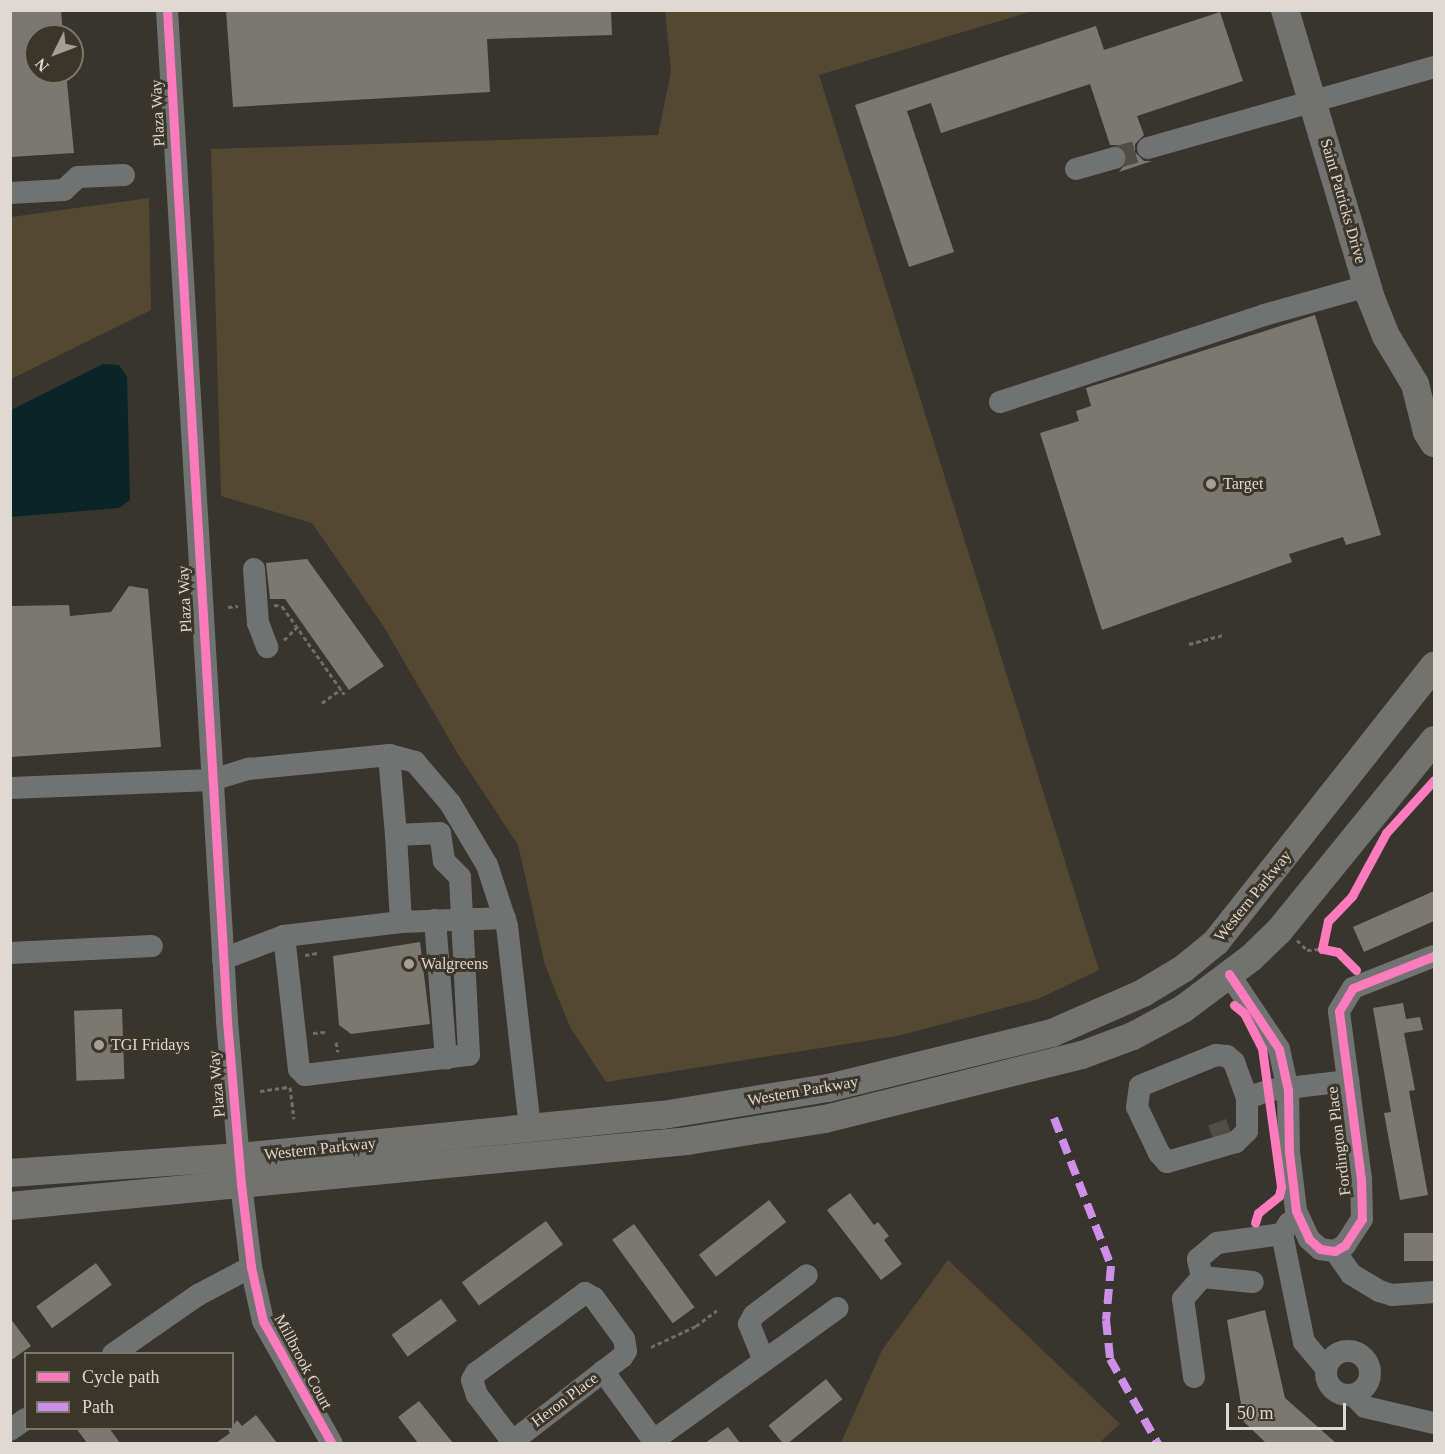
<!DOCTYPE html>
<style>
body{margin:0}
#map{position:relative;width:1445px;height:1454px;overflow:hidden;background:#38352e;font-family:"Times New Roman",serif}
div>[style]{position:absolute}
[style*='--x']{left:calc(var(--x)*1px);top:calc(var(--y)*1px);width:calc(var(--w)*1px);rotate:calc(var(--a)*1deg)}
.green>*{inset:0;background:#544832}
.water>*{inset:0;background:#0a2528}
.building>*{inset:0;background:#7b7872;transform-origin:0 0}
.minor-tunnel>*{height:22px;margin-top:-11px;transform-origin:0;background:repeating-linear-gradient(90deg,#514e47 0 22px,transparent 0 33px)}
.path>*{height:3px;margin-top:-1.5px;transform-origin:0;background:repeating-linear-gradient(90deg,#6e6f6c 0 4.5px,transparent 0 7.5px)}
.minor>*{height:22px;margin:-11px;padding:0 11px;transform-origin:11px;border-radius:11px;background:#717372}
.minor>.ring{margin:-11px;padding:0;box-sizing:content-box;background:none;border:22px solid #717372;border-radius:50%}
.major>*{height:28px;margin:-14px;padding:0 14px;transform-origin:14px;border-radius:14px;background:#727370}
.quiet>*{height:8px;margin-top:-4px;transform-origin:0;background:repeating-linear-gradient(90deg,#ce8fe9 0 15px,transparent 0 23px)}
.cycleway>*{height:9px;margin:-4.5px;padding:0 4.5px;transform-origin:4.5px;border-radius:4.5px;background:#fd7abc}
.dots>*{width:16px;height:16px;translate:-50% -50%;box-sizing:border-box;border:3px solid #3c362a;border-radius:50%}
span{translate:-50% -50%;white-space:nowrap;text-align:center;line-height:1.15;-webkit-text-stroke:6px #3c362a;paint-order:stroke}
.street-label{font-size:16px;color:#dedad3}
.poi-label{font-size:16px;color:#dedad3}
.left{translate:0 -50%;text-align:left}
.frame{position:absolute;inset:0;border:12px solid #dedad3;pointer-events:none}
.legend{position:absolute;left:24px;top:1352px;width:210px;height:78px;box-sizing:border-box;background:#3c362a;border:2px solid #7d786e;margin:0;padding:8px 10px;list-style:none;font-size:18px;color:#dedad3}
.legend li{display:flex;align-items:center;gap:12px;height:30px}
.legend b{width:30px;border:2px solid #7d786e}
.north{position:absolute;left:24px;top:24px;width:60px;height:60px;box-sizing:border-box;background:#3c362a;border:2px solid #7d786e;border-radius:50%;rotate:228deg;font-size:16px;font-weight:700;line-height:24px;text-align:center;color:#dedad3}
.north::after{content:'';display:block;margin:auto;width:21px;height:27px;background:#a4a099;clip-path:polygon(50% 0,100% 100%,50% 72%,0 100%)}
.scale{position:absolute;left:1226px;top:1403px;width:120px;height:27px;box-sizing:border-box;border:3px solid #dedad3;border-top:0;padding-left:8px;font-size:18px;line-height:21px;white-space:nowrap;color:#dedad3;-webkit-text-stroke:4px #3c362a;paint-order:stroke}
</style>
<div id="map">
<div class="green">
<div style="clip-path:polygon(665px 11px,1033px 11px,819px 75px,1099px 970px,1038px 999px,897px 1036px,606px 1082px,570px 1027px,545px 965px,518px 845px,458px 754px,382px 624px,312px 523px,221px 496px,211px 149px,658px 135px,671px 72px)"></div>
<div style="clip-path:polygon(149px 198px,151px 310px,11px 379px,11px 217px)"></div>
<div style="clip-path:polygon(948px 1260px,1120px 1424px,1099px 1443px,841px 1443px,882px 1350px)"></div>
</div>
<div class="water">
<div style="clip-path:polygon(103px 364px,119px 365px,127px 377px,130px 500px,119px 508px,11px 517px,11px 410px)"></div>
</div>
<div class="building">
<div style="clip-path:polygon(10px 10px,61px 10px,63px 36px,36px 36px,36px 72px,66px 72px,74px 153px,10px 157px)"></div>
<div style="clip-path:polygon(226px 10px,611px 10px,612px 35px,487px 39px,490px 92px,233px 107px)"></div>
<div style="clip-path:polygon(1220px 12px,1243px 81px,1137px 116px,1144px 135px,1135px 144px,1135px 152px,1144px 161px,1152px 161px,1119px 172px,1127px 162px,1127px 154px,1118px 145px,1110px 145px,1090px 84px,941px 133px,931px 103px,907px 111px,954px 252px,909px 267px,855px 105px,1096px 26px,1104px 50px)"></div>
<div style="clip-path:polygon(1315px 315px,1381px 535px,1346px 545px,1343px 537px,1289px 554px,1292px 562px,1102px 630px,1040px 433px,1079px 421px,1076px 411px,1091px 406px,1086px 388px)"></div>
<div style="clip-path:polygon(307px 559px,384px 666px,349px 690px,285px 599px,270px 599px,266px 563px)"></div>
<div style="clip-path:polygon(129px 586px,148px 589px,161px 747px,10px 757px,10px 606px,69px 605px,70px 616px,111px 612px)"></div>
<div style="clip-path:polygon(1434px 891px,1434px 921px,1364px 952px,1353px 927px)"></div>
<div style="clip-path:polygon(420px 942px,430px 1024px,351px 1034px,339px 1025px,333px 956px)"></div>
<div style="clip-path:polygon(1403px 1003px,1406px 1019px,1420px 1017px,1423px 1030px,1404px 1033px,1415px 1090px,1409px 1091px,1428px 1195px,1400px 1200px,1384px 1113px,1391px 1112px,1373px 1008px)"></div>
<div style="left:122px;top:1009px;width:70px;height:48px;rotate:88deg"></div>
<div style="clip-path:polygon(850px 1193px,874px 1225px,878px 1222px,889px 1236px,884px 1240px,902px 1264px,881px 1280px,827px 1210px)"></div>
<div style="left:769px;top:1200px;width:28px;height:89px;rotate:52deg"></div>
<div style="left:546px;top:1221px;width:29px;height:104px;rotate:54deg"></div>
<div style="left:634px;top:1224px;width:103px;height:27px;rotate:54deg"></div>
<div style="left:1434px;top:1233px;width:28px;height:30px;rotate:90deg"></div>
<div style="left:96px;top:1263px;width:27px;height:74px;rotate:54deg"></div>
<div style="left:441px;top:1299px;width:27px;height:61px;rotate:54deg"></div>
<div style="clip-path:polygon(1265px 1310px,1285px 1398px,1336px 1443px,1266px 1443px,1244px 1422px,1227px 1320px)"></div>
<div style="clip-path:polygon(10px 1318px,31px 1346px,10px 1361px)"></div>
<div style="left:826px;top:1379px;width:26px;height:74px;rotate:51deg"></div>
<div style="clip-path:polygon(419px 1401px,453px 1443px,418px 1443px,398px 1417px)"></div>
<div style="clip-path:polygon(256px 1415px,277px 1443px,216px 1443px,230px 1433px,227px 1428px,232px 1428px,237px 1420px,242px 1426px)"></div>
<div style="clip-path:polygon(728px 1427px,740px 1443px,705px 1443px)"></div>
<div style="clip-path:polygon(76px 1428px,109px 1428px,120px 1443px,87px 1443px)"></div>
</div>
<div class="minor-tunnel">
<div style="--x:1114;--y:158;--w:35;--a:-16"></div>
<div style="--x:1212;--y:1136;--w:19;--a:-21"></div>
</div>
<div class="path">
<div style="--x:274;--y:605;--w:8;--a:7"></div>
<div style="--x:282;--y:606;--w:108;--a:54.8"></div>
<div style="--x:228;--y:607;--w:10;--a:-6"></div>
<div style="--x:284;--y:640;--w:20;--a:-45"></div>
<div style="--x:1189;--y:644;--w:34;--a:-15"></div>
<div style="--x:322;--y:703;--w:24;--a:-36"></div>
<div style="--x:1297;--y:940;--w:14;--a:45"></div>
<div style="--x:1307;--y:950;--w:15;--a:-4"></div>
<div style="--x:305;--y:955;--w:13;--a:-9"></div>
<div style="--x:313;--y:1033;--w:13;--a:-4"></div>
<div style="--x:336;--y:1042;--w:10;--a:79"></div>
<div style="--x:260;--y:1091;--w:30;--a:-8"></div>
<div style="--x:290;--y:1087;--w:32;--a:83"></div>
<div style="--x:651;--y:1347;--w:50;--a:-25"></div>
<div style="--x:696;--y:1326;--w:26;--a:-37"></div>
</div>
<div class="minor">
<div style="--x:167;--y:10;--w:1013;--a:86.6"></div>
<div style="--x:227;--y:1021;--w:164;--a:85.1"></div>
<div style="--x:241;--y:1184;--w:84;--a:83.1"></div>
<div style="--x:251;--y:1267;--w:55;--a:77.5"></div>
<div style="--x:263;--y:1321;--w:141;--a:60.7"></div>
<div style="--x:1148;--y:148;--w:297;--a:-15.8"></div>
<div style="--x:1076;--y:169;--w:40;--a:-16"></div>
<div style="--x:10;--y:193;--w:54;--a:-3.2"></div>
<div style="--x:64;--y:190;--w:19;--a:-43"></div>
<div style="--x:78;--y:177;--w:46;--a:-2.5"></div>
<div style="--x:1000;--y:402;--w:278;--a:-18.2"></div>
<div style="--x:1264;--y:315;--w:108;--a:-15.6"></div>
<div style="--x:254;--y:569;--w:54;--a:85.8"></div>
<div style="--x:258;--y:623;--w:26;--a:69"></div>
<div style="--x:389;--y:755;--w:80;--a:85"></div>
<div style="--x:10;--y:788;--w:202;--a:-2.3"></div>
<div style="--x:212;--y:780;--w:39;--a:-17"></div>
<div style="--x:249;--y:769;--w:141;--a:-5.7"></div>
<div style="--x:389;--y:755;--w:27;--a:15"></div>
<div style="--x:415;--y:762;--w:54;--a:49.5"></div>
<div style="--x:450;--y:803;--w:72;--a:59.2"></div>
<div style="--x:487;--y:865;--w:64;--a:71.8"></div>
<div style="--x:507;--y:926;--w:203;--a:83.5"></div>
<div style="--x:435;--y:920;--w:139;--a:85.5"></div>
<div style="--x:401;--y:922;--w:104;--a:-2.2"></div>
<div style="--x:10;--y:953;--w:142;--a:-2.8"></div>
<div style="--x:223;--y:959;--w:65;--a:-20.7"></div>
<div style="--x:284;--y:936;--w:134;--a:83.6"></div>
<div style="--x:299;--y:1069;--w:8;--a:45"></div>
<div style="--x:305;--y:1075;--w:165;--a:-7"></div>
<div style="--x:469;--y:1055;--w:178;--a:-92.9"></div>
<div style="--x:460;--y:877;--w:23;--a:-135"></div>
<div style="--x:444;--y:861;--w:28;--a:-98"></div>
<div style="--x:440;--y:833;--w:44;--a:177.4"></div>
<div style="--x:396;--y:835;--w:87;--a:86.7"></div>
<div style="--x:401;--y:922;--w:118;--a:173.2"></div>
<div style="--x:1229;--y:974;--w:90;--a:56.3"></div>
<div style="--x:1279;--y:1049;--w:42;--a:77.6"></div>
<div style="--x:1288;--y:1090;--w:62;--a:89.1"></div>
<div style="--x:1289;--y:1152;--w:59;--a:83.2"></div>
<div style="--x:1296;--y:1211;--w:31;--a:65"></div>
<div style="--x:1309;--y:1239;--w:15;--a:42"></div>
<div style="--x:1320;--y:1249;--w:15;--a:8"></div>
<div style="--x:1335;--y:1251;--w:12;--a:-31"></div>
<div style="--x:1345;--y:1245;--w:31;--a:-57"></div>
<div style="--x:1362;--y:1219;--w:40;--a:-91.4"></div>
<div style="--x:1361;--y:1179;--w:169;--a:-97.5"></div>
<div style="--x:1339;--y:1011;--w:27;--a:-59"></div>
<div style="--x:1353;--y:988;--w:87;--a:-21.6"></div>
<div style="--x:1216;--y:1055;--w:11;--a:5"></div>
<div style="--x:1227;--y:1056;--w:9;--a:41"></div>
<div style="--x:1234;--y:1062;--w:38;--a:70"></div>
<div style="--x:1247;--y:1098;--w:33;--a:90"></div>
<div style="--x:1247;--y:1131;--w:16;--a:135"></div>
<div style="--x:1236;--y:1142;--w:72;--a:163.8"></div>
<div style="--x:1167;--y:1162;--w:12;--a:-132"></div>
<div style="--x:1159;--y:1153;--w:51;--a:-115.6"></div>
<div style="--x:1137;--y:1107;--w:21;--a:-82"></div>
<div style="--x:1140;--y:1086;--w:82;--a:-22.2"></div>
<div style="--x:1247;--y:1098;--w:24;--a:-19"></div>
<div style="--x:1270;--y:1090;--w:79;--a:-6.6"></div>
<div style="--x:1289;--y:1223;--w:13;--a:122"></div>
<div style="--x:1282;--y:1234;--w:110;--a:78.5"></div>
<div style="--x:1304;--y:1342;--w:34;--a:50"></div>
<div style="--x:1335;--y:1251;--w:28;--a:55"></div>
<div style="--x:1351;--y:1274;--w:33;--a:31"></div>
<div style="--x:1379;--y:1291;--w:14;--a:17"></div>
<div style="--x:1392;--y:1295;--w:42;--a:-4.1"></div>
<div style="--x:1202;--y:1277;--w:51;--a:5.6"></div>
<div class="ring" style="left:1326px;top:1351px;width:22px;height:22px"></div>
<div style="--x:113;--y:1354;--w:103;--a:-34.8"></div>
<div style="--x:198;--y:1295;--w:60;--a:-27.8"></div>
<div style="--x:764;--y:1361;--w:40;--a:-112"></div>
<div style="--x:749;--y:1324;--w:10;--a:-61"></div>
<div style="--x:754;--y:1315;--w:66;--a:-37"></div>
<div style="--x:603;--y:1371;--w:90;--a:54"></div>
<div style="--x:1194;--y:1377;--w:79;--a:-98"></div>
<div style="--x:1183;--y:1299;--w:29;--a:-49"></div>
<div style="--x:1202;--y:1277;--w:18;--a:-103"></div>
<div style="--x:1198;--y:1259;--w:25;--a:-40"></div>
<div style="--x:1217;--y:1243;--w:66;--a:-7.9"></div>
<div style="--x:1353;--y:1395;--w:17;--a:45"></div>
<div style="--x:1365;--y:1407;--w:71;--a:13.1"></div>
<div style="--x:10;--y:1430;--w:19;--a:-35"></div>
<div style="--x:654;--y:1440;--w:226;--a:-35.7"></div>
<div style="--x:509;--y:1444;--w:143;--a:-37.6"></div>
<div style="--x:622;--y:1357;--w:7;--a:-56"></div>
<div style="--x:626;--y:1351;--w:12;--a:-99"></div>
<div style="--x:624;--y:1339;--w:51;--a:-126.2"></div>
<div style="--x:594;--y:1298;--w:10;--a:-151"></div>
<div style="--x:585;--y:1293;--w:135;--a:143.7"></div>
<div style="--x:476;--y:1373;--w:8;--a:120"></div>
<div style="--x:472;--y:1380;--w:16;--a:72"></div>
<div style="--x:477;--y:1395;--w:58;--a:52.7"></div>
</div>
<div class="major">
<div style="--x:1285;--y:10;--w:298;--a:73.4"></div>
<div style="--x:1370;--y:296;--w:43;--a:68.2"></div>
<div style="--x:1386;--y:336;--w:56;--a:58.9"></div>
<div style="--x:1415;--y:384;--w:49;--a:76"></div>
<div style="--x:1427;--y:432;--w:13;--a:58"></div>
<div style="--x:10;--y:1173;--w:230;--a:-4"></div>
<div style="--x:239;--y:1157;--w:426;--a:-5.7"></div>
<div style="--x:663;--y:1115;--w:167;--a:-9.3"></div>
<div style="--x:828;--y:1088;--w:231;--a:-13.8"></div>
<div style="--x:1052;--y:1033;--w:99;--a:-23.7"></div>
<div style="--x:1143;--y:993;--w:47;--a:-31"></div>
<div style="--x:1183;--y:969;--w:43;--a:-39.3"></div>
<div style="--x:1216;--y:942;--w:352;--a:-51.7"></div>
<div style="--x:10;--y:1206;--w:680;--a:-5.48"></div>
<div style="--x:687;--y:1141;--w:140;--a:-9.1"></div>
<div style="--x:825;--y:1119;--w:265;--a:-14"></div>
<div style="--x:1082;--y:1055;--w:54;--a:-20.4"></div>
<div style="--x:1133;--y:1036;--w:57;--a:-28.4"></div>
<div style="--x:1183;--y:1009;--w:85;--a:-36.9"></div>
<div style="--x:1251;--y:958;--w:39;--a:-44"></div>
<div style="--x:1279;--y:931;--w:246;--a:-50.9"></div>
</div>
<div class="quiet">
<div style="--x:1054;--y:1118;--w:159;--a:68.9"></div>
<div style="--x:1111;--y:1266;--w:54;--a:95.3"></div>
<div style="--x:1106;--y:1320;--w:39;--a:84"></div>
<div style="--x:1110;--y:1359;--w:98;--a:60.5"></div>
</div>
<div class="cycleway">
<div style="--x:167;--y:10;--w:1013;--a:86.6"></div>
<div style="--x:227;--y:1021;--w:164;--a:85.1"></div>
<div style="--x:241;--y:1184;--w:84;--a:83.1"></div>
<div style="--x:251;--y:1267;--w:55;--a:77.5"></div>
<div style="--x:263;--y:1321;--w:141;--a:60.7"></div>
<div style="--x:1356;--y:970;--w:25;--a:-135"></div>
<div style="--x:1338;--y:952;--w:16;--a:-169"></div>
<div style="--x:1322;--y:949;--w:29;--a:-78"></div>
<div style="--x:1328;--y:921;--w:35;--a:-46"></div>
<div style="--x:1352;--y:896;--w:72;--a:-61.6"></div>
<div style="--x:1386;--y:833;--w:72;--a:-47.8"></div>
<div style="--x:1229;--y:974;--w:90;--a:56.3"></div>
<div style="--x:1279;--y:1049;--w:42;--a:77.6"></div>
<div style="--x:1288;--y:1090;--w:62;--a:89.1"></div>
<div style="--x:1289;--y:1152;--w:59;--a:83.2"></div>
<div style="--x:1296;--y:1211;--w:31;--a:65"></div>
<div style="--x:1309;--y:1239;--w:15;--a:42"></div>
<div style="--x:1320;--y:1249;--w:15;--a:8"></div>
<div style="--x:1335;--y:1251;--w:12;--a:-31"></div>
<div style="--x:1345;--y:1245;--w:31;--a:-57"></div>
<div style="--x:1362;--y:1219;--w:40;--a:-91.4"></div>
<div style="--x:1361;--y:1179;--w:169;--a:-97.5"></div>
<div style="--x:1339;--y:1011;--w:27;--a:-59"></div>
<div style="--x:1353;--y:988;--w:87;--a:-21.6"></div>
<div style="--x:1234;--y:1005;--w:13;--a:39"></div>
<div style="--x:1244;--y:1013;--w:39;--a:63"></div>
<div style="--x:1262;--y:1048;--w:140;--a:82.2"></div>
<div style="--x:1281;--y:1187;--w:9;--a:103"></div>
<div style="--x:1279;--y:1196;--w:27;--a:141"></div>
<div style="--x:1258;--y:1213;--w:10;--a:107"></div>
</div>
<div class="dots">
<div style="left:1211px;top:484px;background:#a4a099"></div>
<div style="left:409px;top:964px;background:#a4a099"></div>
<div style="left:99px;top:1045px;background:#a4a099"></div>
</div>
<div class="street-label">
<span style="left:158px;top:113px;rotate:-93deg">Plaza Way</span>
<span style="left:1343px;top:201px;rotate:74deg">Saint Patricks Drive</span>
<span style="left:185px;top:599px;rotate:-93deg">Plaza Way</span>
<span style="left:1253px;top:896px;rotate:-51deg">Western Parkway</span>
<span style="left:217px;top:1084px;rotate:-95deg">Plaza Way</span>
<span style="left:803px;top:1091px;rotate:-10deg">Western Parkway</span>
<span style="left:1339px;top:1141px;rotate:-97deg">Fordington Place</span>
<span style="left:320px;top:1149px;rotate:-6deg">Western Parkway</span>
<span style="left:303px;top:1362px;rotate:62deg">Millbrook Court</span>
<span style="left:565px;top:1400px;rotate:-37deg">Heron Place</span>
</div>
<div class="poi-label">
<span class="left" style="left:1223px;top:484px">Target</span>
<span class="left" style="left:421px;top:964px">Walgreens</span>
<span class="left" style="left:111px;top:1045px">TGI Fridays</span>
</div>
<div class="frame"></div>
<ul class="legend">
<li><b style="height:8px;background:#fd7abc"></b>Cycle path</li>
<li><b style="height:8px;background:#ce8fe9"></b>Path</li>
</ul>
<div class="north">N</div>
<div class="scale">50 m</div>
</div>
